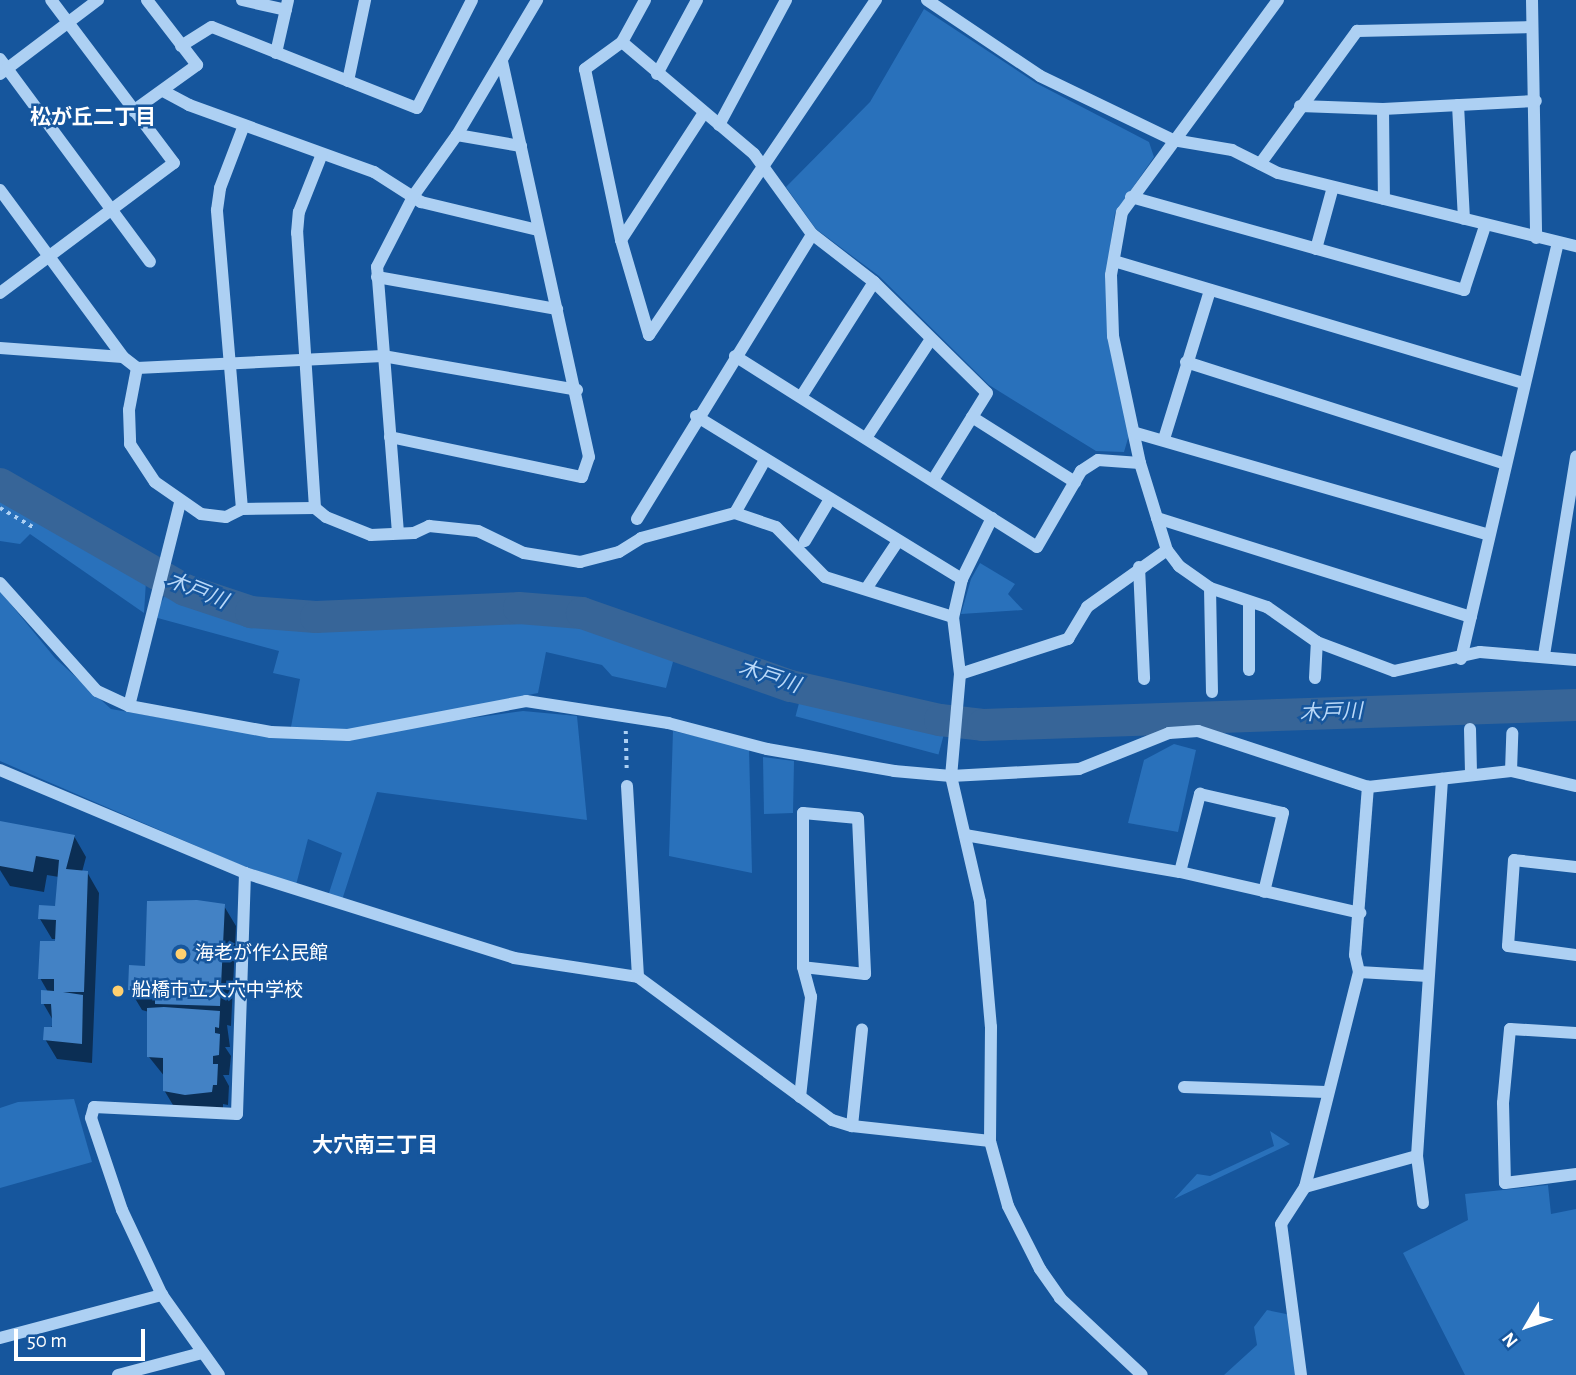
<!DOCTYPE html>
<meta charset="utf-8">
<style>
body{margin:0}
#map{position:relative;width:1576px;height:1375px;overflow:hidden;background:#16569d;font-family:"Alegreya Sans","Noto Sans JP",sans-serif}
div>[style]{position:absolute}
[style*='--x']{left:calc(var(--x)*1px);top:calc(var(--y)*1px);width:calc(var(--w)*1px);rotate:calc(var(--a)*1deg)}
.green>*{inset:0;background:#2971bb;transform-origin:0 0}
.shadow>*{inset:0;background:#0007}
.river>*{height:32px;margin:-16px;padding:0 16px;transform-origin:16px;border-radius:16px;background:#376598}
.building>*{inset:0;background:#4382c5}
.path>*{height:3.5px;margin-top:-1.75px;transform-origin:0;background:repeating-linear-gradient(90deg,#add0f3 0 3.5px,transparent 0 8.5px)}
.minor>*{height:12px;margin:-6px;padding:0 6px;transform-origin:6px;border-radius:6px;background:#add0f3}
.dots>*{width:19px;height:19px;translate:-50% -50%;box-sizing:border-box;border:4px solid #16569d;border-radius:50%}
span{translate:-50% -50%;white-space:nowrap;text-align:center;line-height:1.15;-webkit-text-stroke:5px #16569d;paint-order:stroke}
.poi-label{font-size:19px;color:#fff}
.left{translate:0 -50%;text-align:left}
.neighbourhood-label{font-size:21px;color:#fff;font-weight:700}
.water-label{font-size:21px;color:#bad9f9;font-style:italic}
.north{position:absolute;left:1492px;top:1291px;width:70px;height:70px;-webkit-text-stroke:5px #16569d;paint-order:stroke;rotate:231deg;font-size:19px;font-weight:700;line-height:28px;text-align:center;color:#fff}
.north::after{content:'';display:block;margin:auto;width:24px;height:32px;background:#fff;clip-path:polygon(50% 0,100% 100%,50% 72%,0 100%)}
.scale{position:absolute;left:14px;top:1329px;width:131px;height:32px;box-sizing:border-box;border:4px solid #fff;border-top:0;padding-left:9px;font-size:21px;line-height:24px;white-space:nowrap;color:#fff;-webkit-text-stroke:5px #16569d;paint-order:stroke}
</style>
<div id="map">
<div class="green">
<div style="clip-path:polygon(924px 9px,1036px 83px,1149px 142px,1154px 157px,1115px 213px,1108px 262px,1108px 339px,1129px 435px,1124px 452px,1096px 451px,989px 385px,879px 276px,816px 229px,786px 187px,870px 102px)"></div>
<div style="clip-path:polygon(0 492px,146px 581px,144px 613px,30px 534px,20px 544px,0 541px)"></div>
<div style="clip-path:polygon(980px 563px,1015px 584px,1008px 594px,1023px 610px,961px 614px,971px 579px)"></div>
<div style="clip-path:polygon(0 591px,55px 658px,111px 709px,270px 737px,373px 732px,523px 711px,577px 716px,587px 820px,377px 792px,342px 900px,328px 896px,342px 853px,308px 839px,296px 885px,238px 864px,0 761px)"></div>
<div style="clip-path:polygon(167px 591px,246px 622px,506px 618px,583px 624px,674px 658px,666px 688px,612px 676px,602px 665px,546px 652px,538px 693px,347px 731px,291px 727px,300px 679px,273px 673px,279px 651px,154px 617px)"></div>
<div style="left:802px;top:692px;width:148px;height:25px;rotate:15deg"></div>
<div style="clip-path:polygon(673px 731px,749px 748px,752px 873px,669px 856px)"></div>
<div style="clip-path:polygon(1174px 744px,1196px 750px,1178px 832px,1128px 823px,1144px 760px)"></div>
<div style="clip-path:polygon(763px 757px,794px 761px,793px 813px,764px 814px)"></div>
<div style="clip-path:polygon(74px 1099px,92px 1162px,0 1188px,0 1108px,18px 1102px)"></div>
<div style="clip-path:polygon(1270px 1131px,1290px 1144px,1174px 1199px,1197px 1174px,1210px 1176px,1274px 1146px)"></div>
<div style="clip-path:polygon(1548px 1185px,1551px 1214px,1576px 1209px,1576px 1375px,1465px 1375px,1403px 1253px,1468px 1220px,1465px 1194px)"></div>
<div style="clip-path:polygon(1267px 1310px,1291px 1315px,1296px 1375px,1224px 1375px,1257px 1345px,1254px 1327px)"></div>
</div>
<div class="shadow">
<div style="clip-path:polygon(0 823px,74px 836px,86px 857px,82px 872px,87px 872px,99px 893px,92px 1063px,57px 1059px,45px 1039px,54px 1022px,43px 1003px,48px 992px,40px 978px,57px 939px,52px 939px,40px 919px,57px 907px,59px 877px,47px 875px,44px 892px,10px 886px,0 870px)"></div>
<div style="clip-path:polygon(224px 906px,236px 926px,231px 1026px,227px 1025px,230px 1047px,225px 1047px,231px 1056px,229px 1075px,223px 1075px,229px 1086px,228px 1105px,223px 1104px,223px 1112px,176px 1110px,164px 1090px,165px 1077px,149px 1057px,149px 1012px,142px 1010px,130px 990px,146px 968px)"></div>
</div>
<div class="river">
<div style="--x:0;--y:484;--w:213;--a:29.8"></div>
<div style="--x:185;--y:590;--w:70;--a:18.4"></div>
<div style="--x:251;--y:612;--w:65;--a:4.4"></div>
<div style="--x:316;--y:617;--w:203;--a:-2.5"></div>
<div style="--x:519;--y:608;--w:63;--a:4.5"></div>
<div style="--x:582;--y:613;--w:221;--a:19.3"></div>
<div style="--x:791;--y:686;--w:153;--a:12.9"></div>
<div style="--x:940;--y:720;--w:43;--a:6.6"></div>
<div style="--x:983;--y:725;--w:593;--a:-1.93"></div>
</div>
<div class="building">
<div style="clip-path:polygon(0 821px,75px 835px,66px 869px,88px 871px,84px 992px,63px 992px,83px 995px,82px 1044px,43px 1040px,44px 1027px,52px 1027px,52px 1019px,51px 1004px,41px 1004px,41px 990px,54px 991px,54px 979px,38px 979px,40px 941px,55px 941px,56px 920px,38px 919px,39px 905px,55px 906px,59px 860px,36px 856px,33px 872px,0 866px)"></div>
<div style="clip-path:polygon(197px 900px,225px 904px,220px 1006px,155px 1004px,155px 997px,144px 997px,144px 991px,128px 990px,129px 965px,145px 966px,147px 901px)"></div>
<div style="clip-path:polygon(164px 1007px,220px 1011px,219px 1028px,215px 1027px,215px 1033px,220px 1034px,219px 1055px,213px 1056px,213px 1064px,218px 1064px,217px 1085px,213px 1085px,212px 1092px,185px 1095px,163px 1091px,163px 1058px,147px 1057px,147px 1008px)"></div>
</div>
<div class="path">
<div style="--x:0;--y:508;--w:38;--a:30"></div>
<div style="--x:626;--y:731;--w:42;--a:88.6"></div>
</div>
<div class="minor">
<div style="--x:242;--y:0;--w:45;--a:12.8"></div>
<div style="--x:645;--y:0;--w:48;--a:118.7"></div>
<div style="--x:622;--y:42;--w:46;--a:143.9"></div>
<div style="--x:585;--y:69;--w:175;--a:78.1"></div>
<div style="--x:621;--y:240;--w:99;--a:73.6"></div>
<div style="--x:649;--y:335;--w:405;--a:-55.9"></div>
<div style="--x:927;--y:0;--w:136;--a:33.9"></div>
<div style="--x:1040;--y:76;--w:148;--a:25.7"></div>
<div style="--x:1173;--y:140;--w:60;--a:9.6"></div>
<div style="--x:1232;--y:150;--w:51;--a:26.6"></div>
<div style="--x:1278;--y:173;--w:307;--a:13.8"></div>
<div style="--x:1278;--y:0;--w:263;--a:126.3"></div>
<div style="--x:1122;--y:212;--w:64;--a:99.9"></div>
<div style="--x:1111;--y:275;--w:61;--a:88.1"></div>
<div style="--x:1113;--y:336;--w:130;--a:78"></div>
<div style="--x:1140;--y:463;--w:91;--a:72.8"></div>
<div style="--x:1167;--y:550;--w:20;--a:53"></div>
<div style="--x:1179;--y:566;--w:38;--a:35"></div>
<div style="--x:1210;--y:588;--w:60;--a:18.4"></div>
<div style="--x:1267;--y:607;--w:61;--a:35"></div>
<div style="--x:1317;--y:642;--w:82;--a:20.6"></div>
<div style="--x:1394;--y:671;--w:88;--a:-12.5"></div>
<div style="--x:1480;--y:652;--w:96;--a:4.8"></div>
<div style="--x:1532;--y:0;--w:238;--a:89"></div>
<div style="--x:622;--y:42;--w:173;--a:40.3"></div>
<div style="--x:754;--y:154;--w:99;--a:54.1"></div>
<div style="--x:812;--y:234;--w:78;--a:37.7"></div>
<div style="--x:874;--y:282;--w:158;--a:44.5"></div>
<div style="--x:987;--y:393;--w:102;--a:121.8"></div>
<div style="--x:181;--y:46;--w:36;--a:-32"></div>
<div style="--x:212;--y:27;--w:220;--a:21.6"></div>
<div style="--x:417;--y:108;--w:121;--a:-63"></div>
<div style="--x:276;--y:53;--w:54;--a:-77.2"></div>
<div style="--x:0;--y:59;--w:252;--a:53.5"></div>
<div style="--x:0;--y:74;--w:123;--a:-37.1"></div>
<div style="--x:657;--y:74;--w:84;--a:-61.6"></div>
<div style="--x:348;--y:81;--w:83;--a:-78.1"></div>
<div style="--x:163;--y:91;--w:30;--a:28"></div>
<div style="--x:189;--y:105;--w:197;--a:19.9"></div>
<div style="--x:374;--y:172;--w:56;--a:32.6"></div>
<div style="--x:421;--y:202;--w:120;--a:13.5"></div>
<div style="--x:1458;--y:105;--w:114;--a:87"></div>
<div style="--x:1300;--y:106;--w:83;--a:2.1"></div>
<div style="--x:1383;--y:109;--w:153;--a:-3"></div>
<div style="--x:1383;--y:109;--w:90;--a:89.4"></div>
<div style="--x:133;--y:111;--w:79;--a:-35.7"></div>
<div style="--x:197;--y:65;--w:82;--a:-127.6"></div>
<div style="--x:719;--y:125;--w:142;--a:-61.8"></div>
<div style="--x:457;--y:135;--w:65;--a:9.8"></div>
<div style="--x:1260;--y:164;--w:165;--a:-53.9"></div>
<div style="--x:1357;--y:31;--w:175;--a:-1.3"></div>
<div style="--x:0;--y:190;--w:207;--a:53.6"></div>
<div style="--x:123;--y:357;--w:18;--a:38"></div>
<div style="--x:137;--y:368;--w:246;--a:-2.8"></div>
<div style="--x:383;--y:356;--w:197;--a:9.9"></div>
<div style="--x:1131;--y:197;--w:346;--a:15.6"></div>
<div style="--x:1464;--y:290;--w:67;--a:-71.8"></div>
<div style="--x:621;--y:240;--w:150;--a:-56.9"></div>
<div style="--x:1316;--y:249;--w:64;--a:-74.7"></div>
<div style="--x:1114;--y:261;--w:427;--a:16.6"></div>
<div style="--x:377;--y:277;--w:183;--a:10.1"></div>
<div style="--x:0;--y:293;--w:217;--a:-36.8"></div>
<div style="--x:174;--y:163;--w:204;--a:-127"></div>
<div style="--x:0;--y:348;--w:123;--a:4.2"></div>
<div style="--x:735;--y:356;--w:357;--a:32.3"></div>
<div style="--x:1037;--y:547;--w:88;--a:-59.9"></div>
<div style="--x:1081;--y:471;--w:20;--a:-33"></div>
<div style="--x:1098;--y:460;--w:42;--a:4.1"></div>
<div style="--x:1186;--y:362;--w:335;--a:17.7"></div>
<div style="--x:137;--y:368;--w:43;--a:100.8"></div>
<div style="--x:129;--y:410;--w:34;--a:88"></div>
<div style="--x:130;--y:444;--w:45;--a:56.7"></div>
<div style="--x:155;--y:482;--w:56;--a:34.8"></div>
<div style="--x:201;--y:514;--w:25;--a:7"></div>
<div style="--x:226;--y:517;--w:18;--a:-27"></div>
<div style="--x:242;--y:509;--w:73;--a:-0.8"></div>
<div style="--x:315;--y:508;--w:14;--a:39"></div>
<div style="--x:326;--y:517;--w:48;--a:21.8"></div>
<div style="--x:371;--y:535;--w:43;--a:-2.7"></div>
<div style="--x:414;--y:533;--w:17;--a:-25"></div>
<div style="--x:429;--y:526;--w:49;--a:5.8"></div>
<div style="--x:478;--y:531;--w:51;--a:25.6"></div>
<div style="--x:524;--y:553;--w:57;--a:9.1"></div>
<div style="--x:580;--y:562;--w:40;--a:-14.4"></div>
<div style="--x:619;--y:552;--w:26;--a:-32"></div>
<div style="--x:641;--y:538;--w:97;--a:-14.9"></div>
<div style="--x:735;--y:513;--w:43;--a:18.9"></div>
<div style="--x:776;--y:527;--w:70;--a:45.6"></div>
<div style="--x:825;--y:577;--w:134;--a:17.4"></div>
<div style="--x:801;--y:397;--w:136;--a:-57.6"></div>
<div style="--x:696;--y:416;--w:312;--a:31.5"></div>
<div style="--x:972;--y:417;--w:122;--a:32.3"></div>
<div style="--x:1136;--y:433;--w:367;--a:16.1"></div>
<div style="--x:390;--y:437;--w:196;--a:11.8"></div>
<div style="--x:582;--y:477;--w:21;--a:-71"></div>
<div style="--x:589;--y:457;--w:405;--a:-102.4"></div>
<div style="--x:866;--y:438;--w:118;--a:-56.7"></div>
<div style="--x:1164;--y:439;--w:156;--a:-72.8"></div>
<div style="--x:315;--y:508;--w:276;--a:-93.7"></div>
<div style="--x:297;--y:233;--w:21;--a:-85"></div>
<div style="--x:299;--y:212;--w:62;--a:-68.4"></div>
<div style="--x:242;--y:509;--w:300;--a:-94.8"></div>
<div style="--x:217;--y:210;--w:22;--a:-82"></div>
<div style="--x:220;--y:188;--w:67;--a:-69.1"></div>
<div style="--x:735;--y:513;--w:61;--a:-60.5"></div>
<div style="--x:992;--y:518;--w:68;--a:116.2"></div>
<div style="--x:962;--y:579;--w:39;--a:103"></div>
<div style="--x:953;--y:617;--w:57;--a:83"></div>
<div style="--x:960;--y:674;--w:102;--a:95"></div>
<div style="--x:951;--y:776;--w:129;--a:77"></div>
<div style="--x:980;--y:902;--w:125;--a:85"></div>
<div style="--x:991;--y:1027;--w:114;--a:90.5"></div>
<div style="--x:990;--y:1141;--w:67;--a:74.5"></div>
<div style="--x:1008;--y:1206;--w:71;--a:63.1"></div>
<div style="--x:1040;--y:1269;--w:35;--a:55"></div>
<div style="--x:1060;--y:1298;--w:112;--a:43.2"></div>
<div style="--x:1157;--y:518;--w:329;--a:17.5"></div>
<div style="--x:637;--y:519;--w:334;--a:-58.4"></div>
<div style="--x:398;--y:533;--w:267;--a:-94.5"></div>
<div style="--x:377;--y:267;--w:81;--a:-62.8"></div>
<div style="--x:414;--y:195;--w:74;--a:-54.4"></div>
<div style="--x:457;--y:135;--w:157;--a:-59.3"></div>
<div style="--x:805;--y:541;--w:49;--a:-59.2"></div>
<div style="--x:1139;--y:567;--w:112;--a:87.4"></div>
<div style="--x:0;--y:583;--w:145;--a:48.1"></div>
<div style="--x:97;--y:691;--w:35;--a:25"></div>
<div style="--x:129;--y:706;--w:144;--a:10.4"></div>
<div style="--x:271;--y:732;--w:77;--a:2.2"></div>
<div style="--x:348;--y:735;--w:181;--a:-10.8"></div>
<div style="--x:526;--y:701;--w:144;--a:8.8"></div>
<div style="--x:668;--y:723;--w:102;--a:14.7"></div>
<div style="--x:767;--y:749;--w:129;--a:9.8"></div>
<div style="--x:894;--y:771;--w:57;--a:5"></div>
<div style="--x:951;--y:776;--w:128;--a:-3.1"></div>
<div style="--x:1079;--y:769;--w:97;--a:-21.8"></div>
<div style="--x:1169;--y:733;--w:29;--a:-4"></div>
<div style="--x:1198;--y:731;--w:179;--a:18.2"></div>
<div style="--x:1368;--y:787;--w:144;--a:-6.4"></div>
<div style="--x:1511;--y:771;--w:67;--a:13"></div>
<div style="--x:1210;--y:588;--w:104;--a:88.9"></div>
<div style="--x:866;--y:589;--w:58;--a:-56.3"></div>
<div style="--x:1249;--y:602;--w:68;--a:90"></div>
<div style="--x:1544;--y:655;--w:201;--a:-80.8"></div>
<div style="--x:1461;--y:659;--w:425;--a:-76.9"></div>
<div style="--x:960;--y:674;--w:114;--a:-18"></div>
<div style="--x:1068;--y:639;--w:37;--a:-59"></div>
<div style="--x:1087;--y:607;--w:98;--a:-35.5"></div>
<div style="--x:1315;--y:678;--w:36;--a:-87"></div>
<div style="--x:129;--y:706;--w:209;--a:-75.9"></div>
<div style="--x:1470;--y:729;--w:45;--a:88.7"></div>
<div style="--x:0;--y:770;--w:266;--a:22.8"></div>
<div style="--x:245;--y:873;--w:241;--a:91.9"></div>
<div style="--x:237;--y:1114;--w:143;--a:-177.2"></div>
<div style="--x:94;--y:1107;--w:11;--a:105"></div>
<div style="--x:91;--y:1118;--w:97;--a:71.4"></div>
<div style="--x:122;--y:1210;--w:94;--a:64.8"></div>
<div style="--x:162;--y:1295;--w:98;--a:54.5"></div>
<div style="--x:1511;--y:771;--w:38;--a:-88"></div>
<div style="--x:627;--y:786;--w:191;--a:86.7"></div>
<div style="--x:965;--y:835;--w:218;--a:9.8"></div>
<div style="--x:1180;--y:872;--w:185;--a:12.8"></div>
<div style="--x:1576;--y:867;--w:62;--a:-173.6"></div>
<div style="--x:1514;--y:860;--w:86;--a:94"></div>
<div style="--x:1508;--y:946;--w:69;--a:7.5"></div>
<div style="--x:1180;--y:872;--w:81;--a:-75.6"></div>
<div style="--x:1200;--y:794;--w:85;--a:12.9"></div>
<div style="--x:1283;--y:813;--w:81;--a:103.5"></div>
<div style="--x:245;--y:873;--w:282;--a:17.5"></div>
<div style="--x:514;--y:958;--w:125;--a:8.7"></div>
<div style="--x:638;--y:977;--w:241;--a:36.4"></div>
<div style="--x:832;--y:1120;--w:21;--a:17"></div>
<div style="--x:852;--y:1126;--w:139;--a:6.2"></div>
<div style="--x:1359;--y:972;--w:69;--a:3.3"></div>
<div style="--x:1576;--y:1033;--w:66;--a:-176.5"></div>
<div style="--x:1510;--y:1029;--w:74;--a:95.4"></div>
<div style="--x:1503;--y:1103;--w:80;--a:88.6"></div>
<div style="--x:1505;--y:1183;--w:72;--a:-7.2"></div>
<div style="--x:1184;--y:1087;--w:142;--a:2"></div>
<div style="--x:800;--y:1097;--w:101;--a:-83.7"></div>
<div style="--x:811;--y:997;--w:31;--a:-105"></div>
<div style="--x:803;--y:967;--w:154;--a:-90"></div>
<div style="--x:803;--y:813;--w:55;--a:5.2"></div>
<div style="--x:858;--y:818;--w:156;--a:87.4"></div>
<div style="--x:865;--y:974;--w:62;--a:-173.6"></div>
<div style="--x:852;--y:1126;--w:97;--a:-84.1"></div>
<div style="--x:1305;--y:1187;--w:116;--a:-15.5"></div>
<div style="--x:1423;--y:1203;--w:47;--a:-97.3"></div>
<div style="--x:1417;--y:1156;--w:378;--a:-86.2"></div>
<div style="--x:0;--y:1338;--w:168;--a:-14.9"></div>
<div style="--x:118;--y:1375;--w:87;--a:-14.7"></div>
<div style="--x:1301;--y:1375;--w:152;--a:-97.5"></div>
<div style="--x:1281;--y:1224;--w:44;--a:-57"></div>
<div style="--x:1305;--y:1187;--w:222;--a:-75.9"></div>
<div style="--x:1359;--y:972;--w:17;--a:-103"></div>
<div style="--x:1355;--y:955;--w:169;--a:-85.6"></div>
</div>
<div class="dots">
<div style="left:181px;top:954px;background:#ffd06f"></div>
<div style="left:118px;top:991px;background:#ffd06f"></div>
</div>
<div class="poi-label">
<span class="left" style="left:195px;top:954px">海老が作公民館</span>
<span class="left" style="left:132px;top:991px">船橋市立大穴中学校</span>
</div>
<div class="neighbourhood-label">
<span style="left:93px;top:118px">松が丘二丁目</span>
<span style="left:375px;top:1146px">大穴南三丁目</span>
</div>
<div class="water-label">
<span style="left:197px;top:591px;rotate:22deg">木戸川</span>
<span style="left:769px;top:677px;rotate:18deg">木戸川</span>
<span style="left:1331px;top:713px;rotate:-2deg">木戸川</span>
</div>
<div class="north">N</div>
<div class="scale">50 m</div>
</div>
